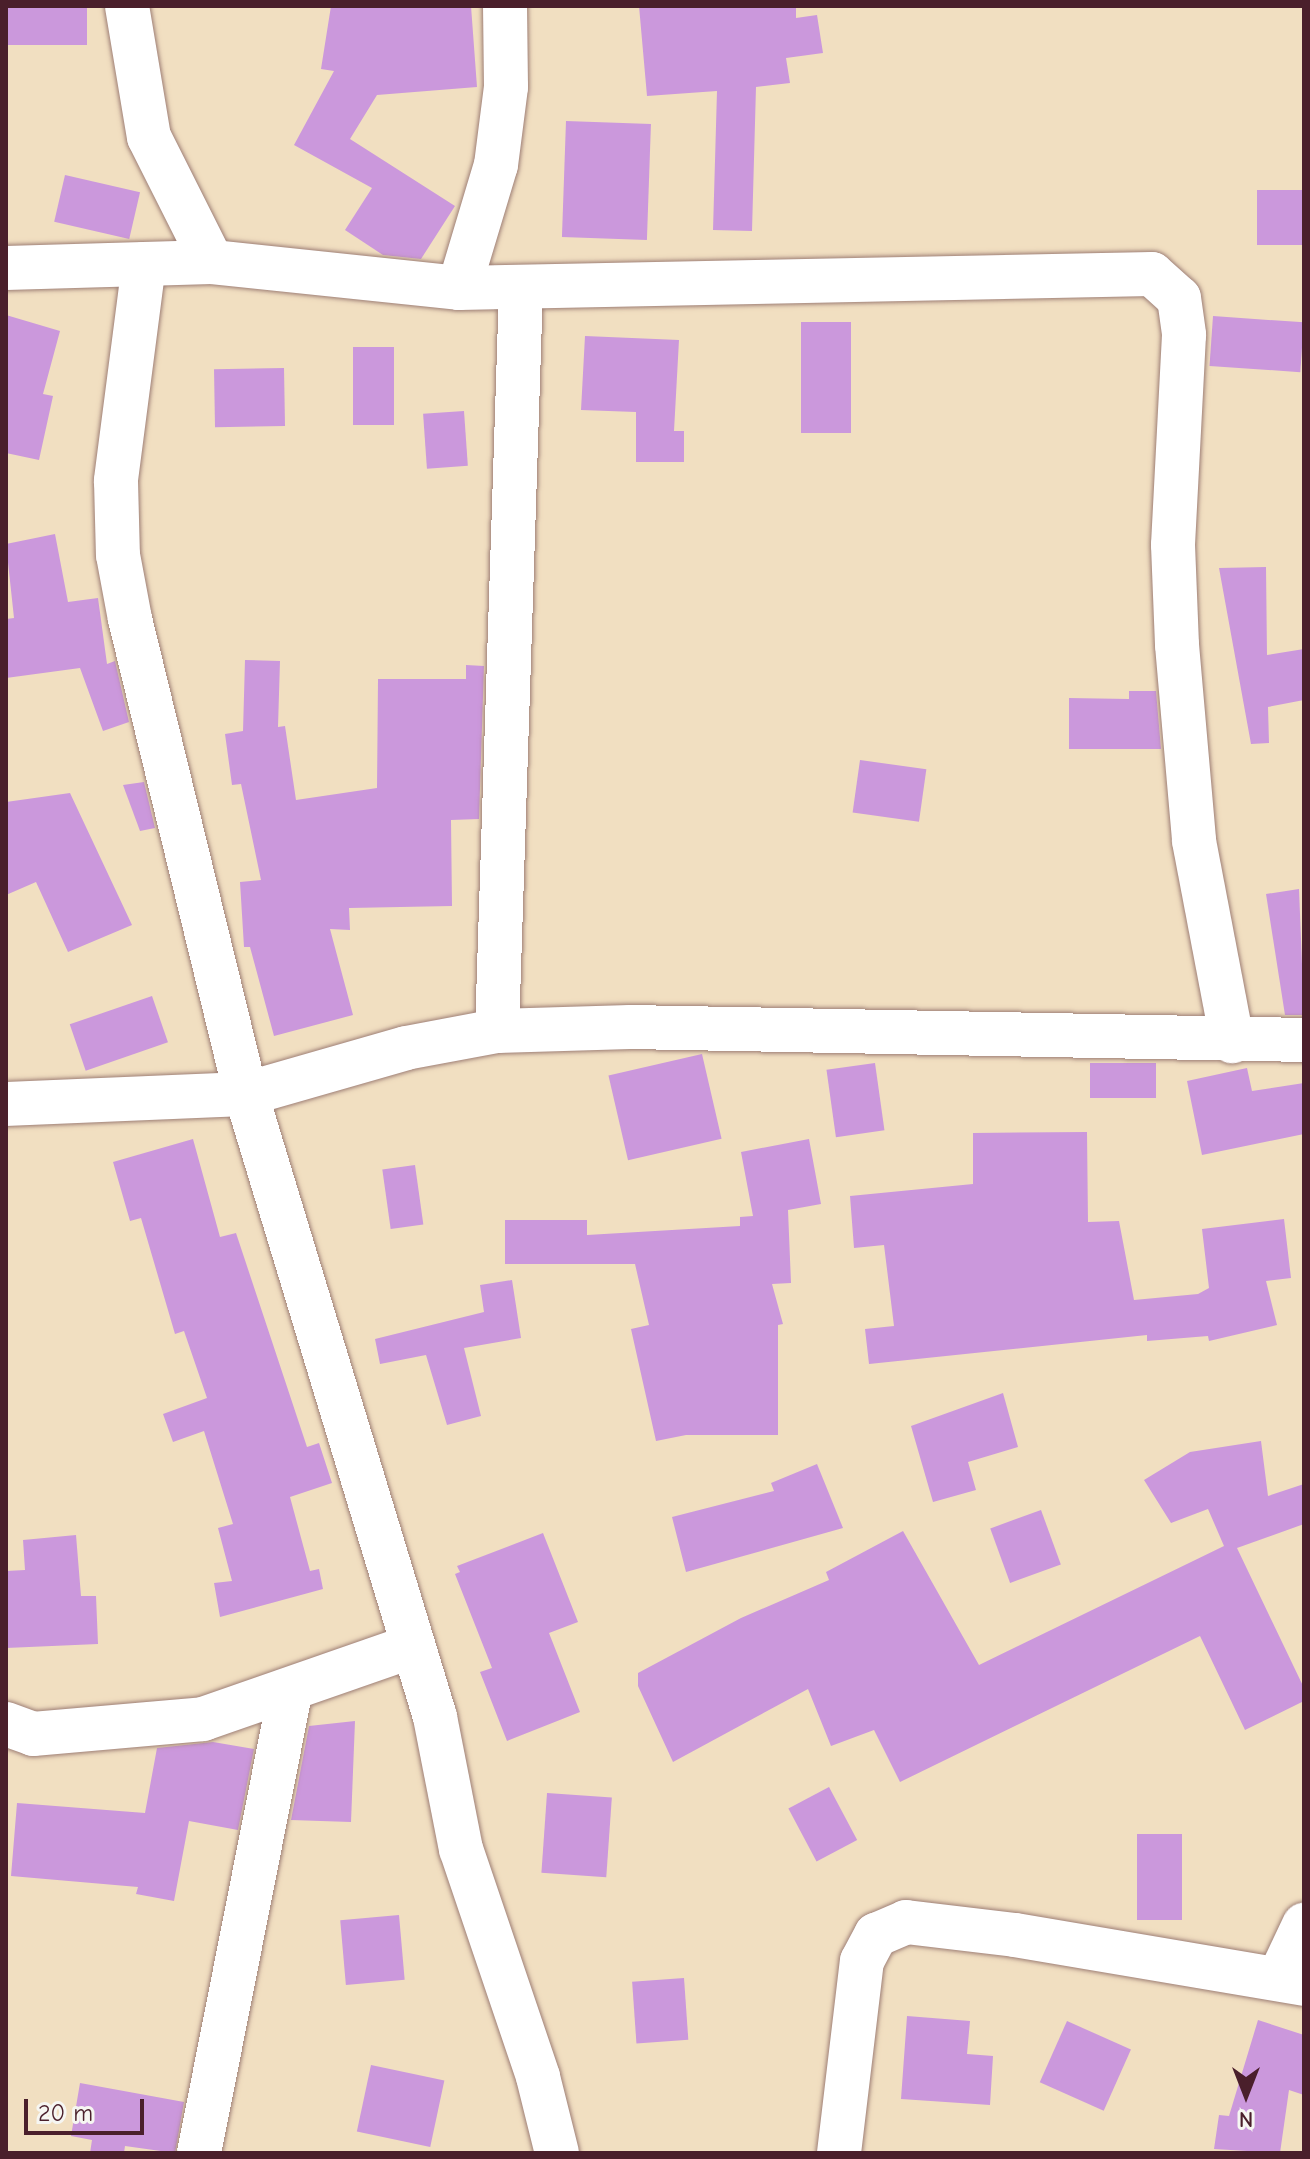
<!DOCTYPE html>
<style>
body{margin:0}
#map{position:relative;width:1310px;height:2159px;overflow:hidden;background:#f1dfc1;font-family:"Comic Neue",sans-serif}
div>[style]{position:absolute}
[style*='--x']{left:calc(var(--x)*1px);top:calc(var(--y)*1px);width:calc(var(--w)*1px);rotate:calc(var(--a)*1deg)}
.building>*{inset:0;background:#cb98dc;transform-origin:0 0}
.roads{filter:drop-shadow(0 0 2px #9e7f76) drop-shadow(0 0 2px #9e7f76)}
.minor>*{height:44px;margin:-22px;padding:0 22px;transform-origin:22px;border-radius:22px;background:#fff}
span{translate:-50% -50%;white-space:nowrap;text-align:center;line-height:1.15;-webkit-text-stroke:6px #f6f6f2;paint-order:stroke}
.frame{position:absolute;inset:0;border:8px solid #4a1f2b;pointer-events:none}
.north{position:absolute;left:1206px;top:2055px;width:80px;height:80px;-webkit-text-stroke:6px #f6f6f2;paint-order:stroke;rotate:180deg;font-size:22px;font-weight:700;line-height:32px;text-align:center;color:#4a1f2b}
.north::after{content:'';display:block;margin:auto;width:28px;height:36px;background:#4a1f2b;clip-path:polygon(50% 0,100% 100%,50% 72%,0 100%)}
.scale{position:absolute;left:24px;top:2099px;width:120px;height:36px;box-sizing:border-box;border:4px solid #4a1f2b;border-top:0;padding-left:10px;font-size:24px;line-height:28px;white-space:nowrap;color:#4a1f2b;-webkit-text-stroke:6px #f6f6f2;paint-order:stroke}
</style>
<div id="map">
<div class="building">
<div style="left:6px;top:6px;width:81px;height:39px"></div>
<div style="clip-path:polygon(331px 6px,471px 6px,477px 87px,377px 95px,350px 139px,455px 206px,421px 259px,383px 255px,345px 230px,372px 188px,294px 145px,334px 71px,321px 69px)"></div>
<div style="clip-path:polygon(639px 6px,796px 6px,796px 18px,817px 15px,823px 53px,786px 58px,790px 83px,756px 87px,752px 231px,713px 230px,717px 91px,647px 96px)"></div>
<div style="left:566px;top:121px;width:85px;height:116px;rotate:2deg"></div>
<div style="left:65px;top:175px;width:77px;height:48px;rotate:13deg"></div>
<div style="left:1304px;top:190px;width:55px;height:47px;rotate:90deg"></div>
<div style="clip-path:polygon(6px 315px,60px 331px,43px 394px,53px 396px,39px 460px,6px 453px)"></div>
<div style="left:1213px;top:316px;width:91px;height:50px;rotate:4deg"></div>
<div style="left:801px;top:322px;width:50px;height:111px"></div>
<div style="clip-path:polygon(585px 336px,679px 340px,674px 431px,684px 431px,684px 462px,636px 462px,636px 412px,581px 410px)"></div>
<div style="left:353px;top:347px;width:41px;height:78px"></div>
<div style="left:284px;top:368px;width:58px;height:70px;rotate:89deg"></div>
<div style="left:464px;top:411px;width:55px;height:41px;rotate:86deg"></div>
<div style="clip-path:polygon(55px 534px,68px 602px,98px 598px,107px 664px,115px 661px,129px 722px,103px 731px,80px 668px,6px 678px,6px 619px,14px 618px,6px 544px)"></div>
<div style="clip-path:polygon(1266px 567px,1267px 655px,1304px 649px,1304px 700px,1268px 707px,1269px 743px,1251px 744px,1219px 568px)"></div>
<div style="clip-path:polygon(245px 660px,280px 661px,278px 727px,285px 726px,296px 800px,377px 788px,378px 679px,466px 679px,466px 665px,484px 666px,479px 819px,451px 820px,452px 906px,349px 908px,350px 930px,330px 929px,353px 1015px,274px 1036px,250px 947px,244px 947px,240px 882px,261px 880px,241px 784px,232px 785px,225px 734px,243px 731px)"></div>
<div style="clip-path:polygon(1129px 691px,1156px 691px,1161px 749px,1069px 749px,1069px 698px,1129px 699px)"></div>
<div style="left:860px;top:760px;width:67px;height:53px;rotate:8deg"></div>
<div style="clip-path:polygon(144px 782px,155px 828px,140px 831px,123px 785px)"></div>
<div style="clip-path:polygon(70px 793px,132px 925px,68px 952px,36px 882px,6px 895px,6px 802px)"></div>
<div style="clip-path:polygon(1299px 889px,1304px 1015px,1285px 1015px,1266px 894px)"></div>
<div style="left:152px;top:996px;width:49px;height:87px;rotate:71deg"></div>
<div style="left:702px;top:1054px;width:87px;height:96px;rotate:77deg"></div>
<div style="left:875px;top:1063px;width:68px;height:49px;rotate:82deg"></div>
<div style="left:1090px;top:1063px;width:66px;height:35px"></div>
<div style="clip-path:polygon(1247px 1068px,1252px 1091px,1304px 1083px,1304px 1134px,1202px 1155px,1187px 1081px)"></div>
<div style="clip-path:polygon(1087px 1132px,1088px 1222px,1119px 1221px,1134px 1300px,1198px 1294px,1209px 1288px,1202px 1229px,1284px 1219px,1291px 1278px,1266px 1281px,1277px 1325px,1209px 1341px,1208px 1336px,1147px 1341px,1147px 1335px,869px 1364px,865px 1329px,894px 1326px,884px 1245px,854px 1248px,850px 1196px,973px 1184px,973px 1133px)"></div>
<div style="clip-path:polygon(193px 1139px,220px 1237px,236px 1233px,307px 1447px,319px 1443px,332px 1483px,290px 1497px,310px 1571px,319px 1569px,323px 1589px,220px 1617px,214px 1583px,232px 1581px,218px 1528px,233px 1524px,204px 1431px,173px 1442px,163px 1414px,207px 1398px,184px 1331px,175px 1334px,141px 1218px,130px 1221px,113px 1162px)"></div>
<div style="clip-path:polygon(809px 1139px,821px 1204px,788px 1210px,791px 1283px,772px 1284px,783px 1324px,778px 1325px,778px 1435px,686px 1435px,656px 1441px,631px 1329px,649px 1325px,635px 1264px,505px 1264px,505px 1220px,587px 1220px,587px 1235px,740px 1226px,740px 1217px,753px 1216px,741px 1152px)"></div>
<div style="left:415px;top:1165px;width:60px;height:33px;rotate:82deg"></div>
<div style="clip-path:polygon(512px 1280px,521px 1338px,464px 1348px,481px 1416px,447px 1425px,426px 1355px,380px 1364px,375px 1339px,484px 1312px,480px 1285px)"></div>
<div style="clip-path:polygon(1003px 1393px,1018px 1447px,968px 1462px,976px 1490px,933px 1502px,911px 1426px)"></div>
<div style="clip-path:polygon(1261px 1441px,1268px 1496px,1304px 1484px,1304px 1524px,1237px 1548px,1304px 1688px,1304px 1701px,1245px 1730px,1200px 1636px,900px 1782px,874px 1730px,831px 1746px,808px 1689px,673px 1762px,638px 1686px,638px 1673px,741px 1618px,829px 1580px,826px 1572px,903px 1531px,979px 1665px,1224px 1546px,1208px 1509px,1171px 1523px,1144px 1480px,1190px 1452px)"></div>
<div style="clip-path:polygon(817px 1464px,843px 1528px,686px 1572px,672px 1517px,774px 1491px,771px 1483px)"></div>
<div style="left:1041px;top:1510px;width:58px;height:54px;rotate:70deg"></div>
<div style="clip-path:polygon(543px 1533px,578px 1622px,549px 1633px,580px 1712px,507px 1741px,480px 1672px,492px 1668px,455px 1574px,460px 1572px,457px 1566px)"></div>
<div style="clip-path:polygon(76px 1535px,81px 1596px,96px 1596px,98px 1644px,6px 1648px,6px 1571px,25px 1570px,23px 1540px)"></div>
<div style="clip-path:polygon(355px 1721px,351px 1822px,291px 1820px,309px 1726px)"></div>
<div style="clip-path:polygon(213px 1742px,254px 1749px,238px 1830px,189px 1821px,174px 1901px,136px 1894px,138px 1887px,11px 1876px,17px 1803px,145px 1813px,157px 1748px)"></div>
<div style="left:829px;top:1787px;width:60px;height:46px;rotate:62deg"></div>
<div style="left:547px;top:1793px;width:65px;height:80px;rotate:4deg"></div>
<div style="left:1137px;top:1834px;width:45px;height:86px"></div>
<div style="left:399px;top:1915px;width:65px;height:59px;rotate:85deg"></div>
<div style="left:684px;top:1978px;width:62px;height:52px;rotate:86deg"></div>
<div style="clip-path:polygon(907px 2016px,970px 2021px,967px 2054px,993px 2056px,990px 2105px,901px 2099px)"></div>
<div style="clip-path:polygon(1258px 2020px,1304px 2035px,1304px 2095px,1289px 2090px,1280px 2153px,1214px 2149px,1219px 2115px,1229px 2116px)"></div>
<div style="left:1067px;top:2021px;width:70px;height:67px;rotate:24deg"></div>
<div style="left:371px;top:2065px;width:75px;height:68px;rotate:12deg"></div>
<div style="clip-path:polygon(80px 2083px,184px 2102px,175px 2153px,125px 2146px,124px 2153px,90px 2153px,92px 2140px,71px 2136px)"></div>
</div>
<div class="roads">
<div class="minor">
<div style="--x:127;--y:6;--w:133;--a:80.5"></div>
<div style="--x:149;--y:137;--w:140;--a:63.3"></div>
<div style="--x:144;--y:264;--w:219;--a:97.4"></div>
<div style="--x:116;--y:481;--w:74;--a:88.5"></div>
<div style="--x:118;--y:555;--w:65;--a:79.4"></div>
<div style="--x:130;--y:619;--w:489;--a:76.3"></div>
<div style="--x:246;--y:1094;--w:651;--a:73.12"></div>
<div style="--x:435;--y:1717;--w:135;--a:78.9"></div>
<div style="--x:461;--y:1849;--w:241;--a:71.3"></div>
<div style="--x:538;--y:2077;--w:78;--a:76"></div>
<div style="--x:6;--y:268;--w:206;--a:-1.7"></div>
<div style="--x:212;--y:262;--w:248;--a:6"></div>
<div style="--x:459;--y:288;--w:693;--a:-1.16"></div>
<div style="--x:1152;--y:274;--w:36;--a:42"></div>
<div style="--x:1179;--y:298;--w:37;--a:82"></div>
<div style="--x:1184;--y:335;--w:210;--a:93"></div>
<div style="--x:1173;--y:545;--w:100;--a:87.7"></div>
<div style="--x:1177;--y:645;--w:197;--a:85"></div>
<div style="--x:1194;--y:841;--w:204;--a:79.2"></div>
<div style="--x:459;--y:288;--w:128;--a:-73.3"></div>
<div style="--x:496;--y:165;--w:79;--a:-82.7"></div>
<div style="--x:506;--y:87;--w:81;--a:-90.7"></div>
<div style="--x:497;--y:1031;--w:744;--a:-88.15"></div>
<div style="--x:6;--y:1104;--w:240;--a:-2.4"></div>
<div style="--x:246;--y:1094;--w:166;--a:-16"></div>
<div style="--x:406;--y:1048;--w:93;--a:-10.6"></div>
<div style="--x:497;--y:1031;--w:133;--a:-1.7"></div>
<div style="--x:630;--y:1027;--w:674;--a:1.1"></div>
<div style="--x:6;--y:1724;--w:29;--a:20"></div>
<div style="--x:33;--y:1734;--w:171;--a:-5"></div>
<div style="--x:203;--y:1719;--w:222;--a:-19.2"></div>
<div style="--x:1279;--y:1978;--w:59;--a:-64.7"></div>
<div style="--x:199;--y:2153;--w:472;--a:-78.8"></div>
<div style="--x:839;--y:2153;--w:193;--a:-83.2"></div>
<div style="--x:862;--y:1961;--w:30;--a:-62"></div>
<div style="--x:876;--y:1935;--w:33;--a:-23"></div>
<div style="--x:906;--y:1922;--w:110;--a:6.8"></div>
<div style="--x:1015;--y:1935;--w:293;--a:9.6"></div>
</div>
</div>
<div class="frame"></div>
<div class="north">N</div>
<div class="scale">20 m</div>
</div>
